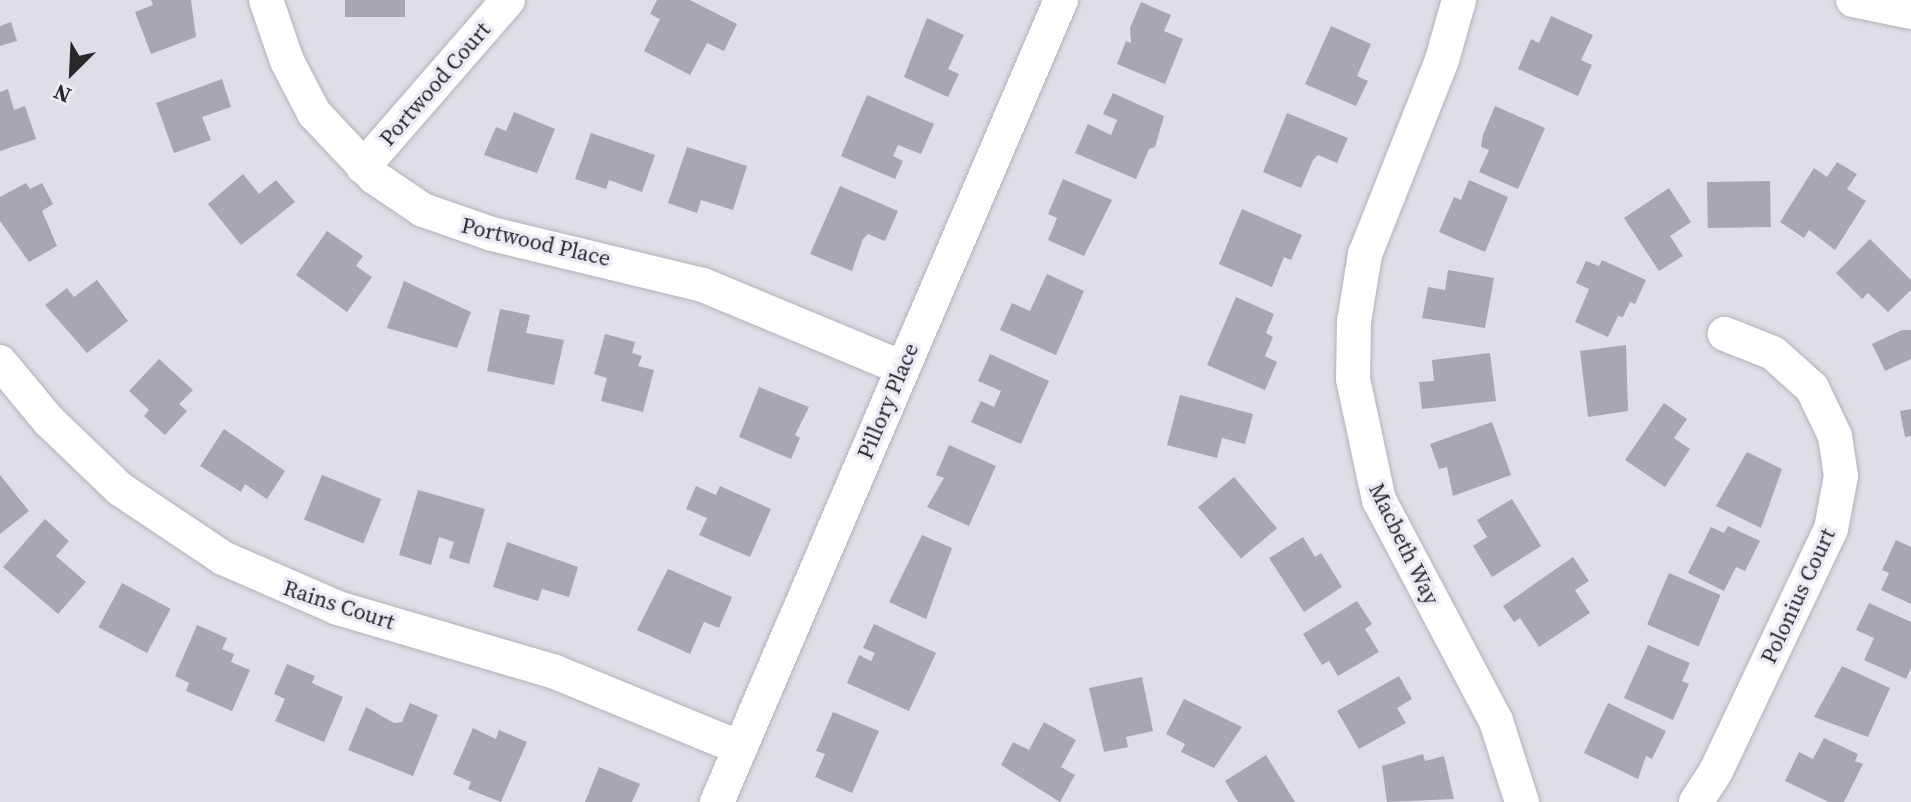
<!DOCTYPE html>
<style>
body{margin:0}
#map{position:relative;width:1911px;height:802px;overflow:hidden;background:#dedee7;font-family:"Source Serif 4",serif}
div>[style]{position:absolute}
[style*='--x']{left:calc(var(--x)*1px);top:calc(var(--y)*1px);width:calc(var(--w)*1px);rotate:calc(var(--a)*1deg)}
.building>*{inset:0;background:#a7a7b0;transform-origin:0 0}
.roads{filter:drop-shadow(0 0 2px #b2b2bb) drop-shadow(0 0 2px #b2b2bb)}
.minor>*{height:34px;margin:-17px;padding:0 17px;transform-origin:17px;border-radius:17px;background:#fff}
span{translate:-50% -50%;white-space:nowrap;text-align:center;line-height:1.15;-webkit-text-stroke:7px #ebebf5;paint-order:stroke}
.street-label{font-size:22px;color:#28282b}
.north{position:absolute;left:32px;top:32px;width:80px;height:80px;-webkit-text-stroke:6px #ebebf5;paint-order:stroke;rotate:204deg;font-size:22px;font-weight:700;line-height:32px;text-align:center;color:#28282b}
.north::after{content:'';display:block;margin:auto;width:28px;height:36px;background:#28282b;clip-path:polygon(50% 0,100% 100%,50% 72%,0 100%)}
</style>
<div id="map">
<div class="building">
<div style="clip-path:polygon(151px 0,191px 0,196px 37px,151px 54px,135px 12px,153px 5px)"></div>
<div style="left:345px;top:0;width:60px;height:17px"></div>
<div style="clip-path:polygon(657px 0,690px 0,737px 24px,724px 51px,707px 43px,690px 75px,644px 51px,660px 19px,650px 14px)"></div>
<div style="clip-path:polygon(1141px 2px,1171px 15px,1164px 31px,1183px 39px,1165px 84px,1117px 64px,1126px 41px,1131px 43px,1130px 28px)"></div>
<div style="clip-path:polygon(1551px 16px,1593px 35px,1581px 60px,1592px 65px,1578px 96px,1518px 69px,1531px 39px,1539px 43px)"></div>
<div style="clip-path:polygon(927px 18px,964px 35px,948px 69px,959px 74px,948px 97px,904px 77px)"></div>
<div style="clip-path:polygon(11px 22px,17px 41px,0 46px,0 26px)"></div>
<div style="clip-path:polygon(1331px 26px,1371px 44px,1357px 76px,1368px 81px,1356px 106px,1305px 84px)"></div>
<div style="clip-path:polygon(222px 79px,231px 107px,202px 117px,211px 140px,174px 153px,156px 103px)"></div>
<div style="clip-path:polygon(8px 89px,14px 110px,25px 106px,36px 139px,0 151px,0 92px)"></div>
<div style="clip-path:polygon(1113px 93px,1164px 116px,1155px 147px,1149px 149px,1136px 179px,1075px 153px,1088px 124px,1111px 135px,1117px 120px,1103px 114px)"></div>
<div style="clip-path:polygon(867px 95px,934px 124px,921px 154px,898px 145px,893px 156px,903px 161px,895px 179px,841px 156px)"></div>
<div style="clip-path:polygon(1495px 106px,1545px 128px,1518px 189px,1479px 172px,1489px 150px,1481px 147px,1483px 135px)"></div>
<div style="clip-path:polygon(514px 112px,555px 129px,537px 173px,484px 155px,496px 127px,506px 131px)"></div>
<div style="clip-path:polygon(1287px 113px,1348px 138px,1337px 163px,1318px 155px,1313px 160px,1301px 188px,1263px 172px)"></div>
<div style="clip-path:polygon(591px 133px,655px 155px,642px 192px,609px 180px,606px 189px,575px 179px)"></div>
<div style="clip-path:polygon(687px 147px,747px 166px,733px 210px,701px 200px,697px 213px,668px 203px)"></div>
<div style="clip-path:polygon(1837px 162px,1857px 174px,1847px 189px,1866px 201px,1835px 250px,1809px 230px,1804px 238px,1780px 222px,1814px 168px,1827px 177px)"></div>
<div style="clip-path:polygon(243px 174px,259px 194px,276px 180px,295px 202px,241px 245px,208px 204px)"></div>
<div style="clip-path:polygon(1063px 179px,1112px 200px,1084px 256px,1048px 240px,1057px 218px,1048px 214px)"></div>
<div style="clip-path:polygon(1469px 180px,1508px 197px,1485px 252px,1439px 232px,1454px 197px,1461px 200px)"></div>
<div style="left:1770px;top:181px;width:46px;height:63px;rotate:89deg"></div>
<div style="clip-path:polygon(26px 183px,30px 189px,42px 183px,53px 204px,42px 211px,57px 246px,29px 262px,0 221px,0 197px)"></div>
<div style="clip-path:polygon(840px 186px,898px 211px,885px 241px,868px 234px,863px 239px,852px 271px,810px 254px)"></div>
<div style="clip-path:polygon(1669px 188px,1691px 222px,1670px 236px,1683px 256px,1659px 271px,1624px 218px)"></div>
<div style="clip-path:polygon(1242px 209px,1302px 235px,1291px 260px,1284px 257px,1272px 287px,1219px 264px)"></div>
<div style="clip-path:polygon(327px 231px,363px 256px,356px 266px,372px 277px,347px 312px,296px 275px)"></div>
<div style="clip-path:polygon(1870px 239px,1911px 280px,1911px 290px,1888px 312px,1868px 293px,1862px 299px,1836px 273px)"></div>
<div style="clip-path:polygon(1602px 260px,1646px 280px,1635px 304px,1630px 302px,1623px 317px,1618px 316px,1608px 337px,1575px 322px,1589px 289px,1576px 283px,1586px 261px,1599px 266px)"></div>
<div style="clip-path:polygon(1448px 270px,1494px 278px,1485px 328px,1422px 318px,1428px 287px,1445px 290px)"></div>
<div style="clip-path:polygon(1047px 274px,1084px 291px,1056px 355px,1000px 330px,1012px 303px,1030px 311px)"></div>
<div style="clip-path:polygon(97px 280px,128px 321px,87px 353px,45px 305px,67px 288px,74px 297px)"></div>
<div style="clip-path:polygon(404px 281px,471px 312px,457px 348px,387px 328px)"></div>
<div style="clip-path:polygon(1236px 297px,1274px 314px,1266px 333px,1273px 337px,1265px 356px,1277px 362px,1265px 390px,1207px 365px)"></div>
<div style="clip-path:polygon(500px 309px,530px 315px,526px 333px,564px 340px,554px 385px,487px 371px)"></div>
<div style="clip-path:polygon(1902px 330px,1911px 330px,1911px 359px,1885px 371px,1872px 344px)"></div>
<div style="clip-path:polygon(605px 334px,635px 342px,632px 353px,642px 356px,638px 366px,654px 370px,643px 412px,601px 401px,607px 378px,594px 374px)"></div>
<div style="clip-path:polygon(1626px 345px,1628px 411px,1588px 417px,1580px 351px)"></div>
<div style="clip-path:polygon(1490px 353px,1496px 401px,1422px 409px,1419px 382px,1434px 381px,1432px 360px)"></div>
<div style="clip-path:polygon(990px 354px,1049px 381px,1021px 444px,971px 422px,981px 401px,994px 407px,1001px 391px,978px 381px)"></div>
<div style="clip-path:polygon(159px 359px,193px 390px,179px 404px,187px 411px,165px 435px,144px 416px,149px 410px,129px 391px)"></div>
<div style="clip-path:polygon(759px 387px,809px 407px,795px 435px,800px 438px,791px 459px,739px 437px)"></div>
<div style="clip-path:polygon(1180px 395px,1253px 414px,1245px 444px,1222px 438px,1217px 458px,1167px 445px)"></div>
<div style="clip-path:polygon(1664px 403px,1687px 419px,1674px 438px,1690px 449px,1665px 487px,1625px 460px)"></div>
<div style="clip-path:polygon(1911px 409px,1911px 436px,1905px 437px,1900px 411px)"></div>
<div style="clip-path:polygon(1492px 422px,1511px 475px,1453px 496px,1447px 467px,1439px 469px,1430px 444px)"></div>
<div style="clip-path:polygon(224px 429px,285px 471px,267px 499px,245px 484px,241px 492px,200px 466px)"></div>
<div style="clip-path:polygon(949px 445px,996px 466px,969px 526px,927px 507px,944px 478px,936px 475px)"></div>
<div style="clip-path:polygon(1747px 452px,1782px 469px,1761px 528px,1716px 506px)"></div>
<div style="clip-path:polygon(0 475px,29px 511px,0 534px)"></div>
<div style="left:322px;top:475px;width:64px;height:48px;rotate:22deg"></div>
<div style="left:1234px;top:477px;width:67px;height:47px;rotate:50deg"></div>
<div style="clip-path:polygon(696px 486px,716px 495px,720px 486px,771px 509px,750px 557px,699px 535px,707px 518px,686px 509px)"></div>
<div style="clip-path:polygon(418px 490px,485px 509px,469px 564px,449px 558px,454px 542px,439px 537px,431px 565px,399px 555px)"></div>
<div style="clip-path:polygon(1512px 499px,1541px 546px,1492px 577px,1473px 546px,1487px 537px,1477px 520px)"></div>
<div style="clip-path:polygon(45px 519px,69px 541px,56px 556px,86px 582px,58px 614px,3px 567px)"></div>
<div style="clip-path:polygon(1728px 526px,1760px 541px,1745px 571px,1736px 567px,1724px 591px,1688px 573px,1711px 527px,1724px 533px)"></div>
<div style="clip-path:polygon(922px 535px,952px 548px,926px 619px,889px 602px)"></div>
<div style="clip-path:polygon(1303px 537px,1315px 557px,1321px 553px,1342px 587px,1304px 612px,1269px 558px)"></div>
<div style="clip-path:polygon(1896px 540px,1911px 547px,1911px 604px,1881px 590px,1889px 573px,1882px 570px)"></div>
<div style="clip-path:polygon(507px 542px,578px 567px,569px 597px,542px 589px,538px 601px,493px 587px)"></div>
<div style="clip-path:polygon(1573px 557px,1589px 581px,1575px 590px,1590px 613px,1539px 647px,1520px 618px,1514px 622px,1503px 606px)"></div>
<div style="clip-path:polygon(668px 569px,732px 597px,719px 628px,704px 622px,690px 654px,637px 630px)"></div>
<div style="left:1669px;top:573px;width:56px;height:56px;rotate:23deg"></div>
<div style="left:122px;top:583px;width:55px;height:50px;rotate:28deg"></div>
<div style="clip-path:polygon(1357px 601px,1372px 624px,1365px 629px,1379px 652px,1338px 676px,1329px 661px,1322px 665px,1303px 634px)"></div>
<div style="clip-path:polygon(1869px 603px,1911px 622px,1911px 668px,1906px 679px,1864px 660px,1874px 638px,1856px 630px)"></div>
<div style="clip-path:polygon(874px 624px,936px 653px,909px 711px,847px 683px,859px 655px,871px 661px,875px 653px,863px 648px)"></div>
<div style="clip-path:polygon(197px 625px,227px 638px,222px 649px,234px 654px,231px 662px,250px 670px,232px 711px,186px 691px,189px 683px,175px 676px)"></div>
<div style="clip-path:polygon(1648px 645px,1690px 663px,1682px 681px,1689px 684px,1673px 720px,1624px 698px)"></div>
<div style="clip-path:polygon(287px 664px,315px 676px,312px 683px,343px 697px,324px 742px,275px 721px,285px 699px,274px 694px)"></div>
<div style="clip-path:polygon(1842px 666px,1890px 688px,1868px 737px,1814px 717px)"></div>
<div style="clip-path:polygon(1399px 676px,1412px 699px,1397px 708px,1406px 723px,1359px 749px,1337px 711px)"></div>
<div style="clip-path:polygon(1142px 677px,1153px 731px,1126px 737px,1128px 747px,1104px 752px,1089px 688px)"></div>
<div style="clip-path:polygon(1184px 699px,1242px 727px,1214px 768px,1181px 752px,1185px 744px,1166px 734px)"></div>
<div style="clip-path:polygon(410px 703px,438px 715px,413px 776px,348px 750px,366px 707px,394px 723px,402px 722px)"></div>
<div style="clip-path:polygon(1608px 703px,1666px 731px,1652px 759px,1646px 756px,1638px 779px,1584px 753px)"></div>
<div style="clip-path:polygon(833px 712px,879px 731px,852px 793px,815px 777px,825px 754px,816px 751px)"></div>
<div style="clip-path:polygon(1044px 722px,1076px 740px,1061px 767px,1075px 775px,1060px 802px,1001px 765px,1013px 742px,1029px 750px)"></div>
<div style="clip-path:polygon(473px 728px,496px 739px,499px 730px,527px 742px,501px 802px,468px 789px,471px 782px,453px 774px)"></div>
<div style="clip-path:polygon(1824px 738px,1858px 754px,1855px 761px,1863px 764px,1844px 802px,1829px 802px,1785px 781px,1799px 752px,1813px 759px)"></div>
<div style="clip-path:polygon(1423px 754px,1425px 761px,1444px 756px,1454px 799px,1387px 802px,1382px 766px)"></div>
<div style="clip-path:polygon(1266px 755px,1295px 802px,1238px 802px,1225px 781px)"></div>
<div style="clip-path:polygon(599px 767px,640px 784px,632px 802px,585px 802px)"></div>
</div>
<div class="roads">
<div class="minor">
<div style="--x:266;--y:0;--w:65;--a:71"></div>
<div style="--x:287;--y:61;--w:59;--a:62.6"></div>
<div style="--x:314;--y:113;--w:88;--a:46.8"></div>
<div style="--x:374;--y:177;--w:59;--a:34"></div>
<div style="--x:423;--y:210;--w:73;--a:19.2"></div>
<div style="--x:492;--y:234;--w:217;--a:13.6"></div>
<div style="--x:703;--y:285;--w:216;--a:22.6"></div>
<div style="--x:1459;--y:0;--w:62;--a:105.8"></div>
<div style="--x:1442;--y:60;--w:209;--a:111.6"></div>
<div style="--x:1365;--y:254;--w:69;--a:99.2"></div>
<div style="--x:1354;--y:322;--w:57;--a:91"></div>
<div style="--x:1353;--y:379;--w:124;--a:77.9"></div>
<div style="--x:1379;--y:500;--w:250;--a:62.1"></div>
<div style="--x:1496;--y:721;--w:85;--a:72.2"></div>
<div style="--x:1853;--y:0;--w:59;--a:11.7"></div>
<div style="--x:363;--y:167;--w:221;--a:-49"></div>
<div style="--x:0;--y:362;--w:77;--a:50.3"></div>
<div style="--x:49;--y:421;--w:98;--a:43.8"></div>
<div style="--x:120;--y:489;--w:124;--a:33.8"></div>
<div style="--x:223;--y:558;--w:125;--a:23.5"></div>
<div style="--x:338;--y:608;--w:226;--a:16.4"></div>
<div style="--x:555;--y:672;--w:200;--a:22.3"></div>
<div style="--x:717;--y:802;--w:873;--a:-66.78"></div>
<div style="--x:1696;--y:802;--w:37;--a:-57"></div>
<div style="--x:1716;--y:771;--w:268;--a:-64.6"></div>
<div style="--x:1831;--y:529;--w:54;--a:-79.3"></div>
<div style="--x:1841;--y:476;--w:40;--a:-98.5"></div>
<div style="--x:1835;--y:436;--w:53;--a:-115.6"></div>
<div style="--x:1812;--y:388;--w:52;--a:-138.1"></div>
<div style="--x:1773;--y:353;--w:52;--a:-158.4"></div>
</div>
</div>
<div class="street-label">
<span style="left:435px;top:84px;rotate:-49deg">Portwood Court</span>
<span style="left:536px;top:242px;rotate:13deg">Portwood Place</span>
<span style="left:888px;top:401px;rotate:-67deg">Pillory Place</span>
<span style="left:1404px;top:544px;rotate:64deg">Macbeth Way</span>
<span style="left:1798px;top:596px;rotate:-65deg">Polonius Court</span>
<span style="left:339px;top:605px;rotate:18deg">Rains Court</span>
</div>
<div class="north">N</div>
</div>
